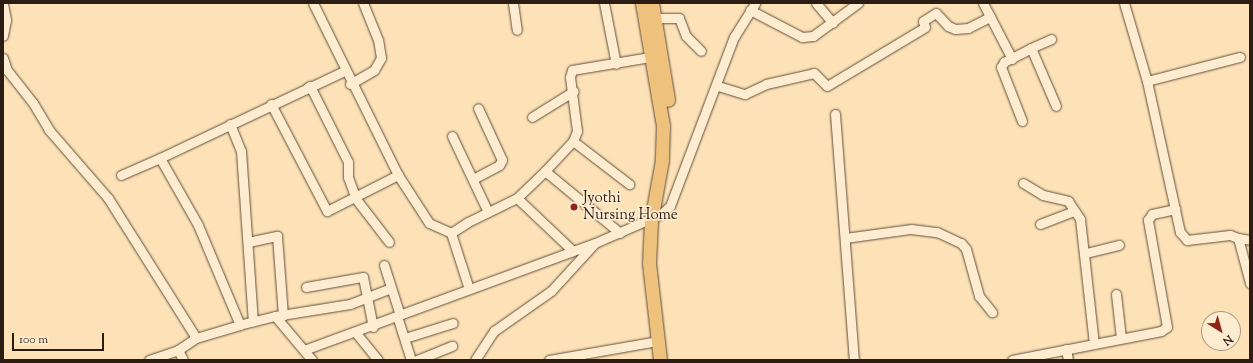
<!DOCTYPE html>
<style>
body{margin:0}
#map{position:relative;width:1253px;height:363px;overflow:hidden;background:#fde2b7;font-family:"Sorts Mill Goudy",serif}
div>[style]{position:absolute}
[style*='--x']{left:calc(var(--x)*1px);top:calc(var(--y)*1px);width:calc(var(--w)*1px);rotate:calc(var(--a)*1deg)}
.roads{filter:drop-shadow(0 0 1px #604e3c) drop-shadow(0 0 1px #604e3c)}
.minor>*{height:9px;margin:-4.5px;padding:0 4.5px;transform-origin:4.5px;border-radius:4.5px;background:#feecd0}
.highway>*{height:13px;margin:-6.5px;padding:0 6.5px;transform-origin:6.5px;border-radius:6.5px;background:#eec17c}
.dots>*{width:11px;height:11px;translate:-50% -50%;box-sizing:border-box;border:2px solid #feecd0;border-radius:50%}
span{translate:-50% -50%;white-space:nowrap;text-align:center;line-height:1.15;-webkit-text-stroke:3.5px #feecd0;paint-order:stroke}
.poi-label{font-size:15px;color:#2b1d13}
.left{translate:0 -50%;text-align:left}
.frame{position:absolute;inset:0;border:4px solid #2b1d13;pointer-events:none}
.north{position:absolute;left:1201px;top:311px;width:40px;height:40px;box-sizing:border-box;background:#feecd0;border:1px solid #aa9984;border-radius:50%;rotate:143deg;font-size:11px;font-weight:700;line-height:16px;text-align:center;color:#2b1d13}
.north::after{content:'';display:block;margin:auto;width:14px;height:18px;background:#8f2418;clip-path:polygon(50% 0,100% 100%,50% 72%,0 100%)}
.scale{position:absolute;left:12px;top:333px;width:92px;height:18px;box-sizing:border-box;border:2px solid #2b1d13;border-top:0;padding-left:5px;font-size:12px;line-height:14px;white-space:nowrap;color:#2b1d13;-webkit-text-stroke:3px #feecd0;paint-order:stroke}
</style>
<div id="map">
<div class="roads">
<div class="minor">
<div style="--x:313;--y:3;--w:192;--a:63.7"></div>
<div style="--x:513;--y:3;--w:27;--a:82"></div>
<div style="--x:604;--y:3;--w:62;--a:78.9"></div>
<div style="--x:816;--y:3;--w:26;--a:50"></div>
<div style="--x:983;--y:3;--w:63;--a:62.6"></div>
<div style="--x:1124;--y:3;--w:81;--a:73.6"></div>
<div style="--x:1147;--y:81;--w:155;--a:77.7"></div>
<div style="--x:1180;--y:232;--w:11;--a:49"></div>
<div style="--x:1187;--y:240;--w:43;--a:-6.6"></div>
<div style="--x:1230;--y:235;--w:9;--a:21"></div>
<div style="--x:1238;--y:238;--w:47;--a:75.1"></div>
<div style="--x:3;--y:4;--w:16;--a:79"></div>
<div style="--x:6;--y:20;--w:16;--a:101"></div>
<div style="--x:750;--y:10;--w:59;--a:27.4"></div>
<div style="--x:802;--y:37;--w:11;--a:-5"></div>
<div style="--x:813;--y:36;--w:56;--a:-36.3"></div>
<div style="--x:655;--y:18;--w:24;--a:0"></div>
<div style="--x:679;--y:18;--w:19;--a:69"></div>
<div style="--x:686;--y:36;--w:21;--a:45"></div>
<div style="--x:1031;--y:48;--w:22;--a:-24"></div>
<div style="--x:3;--y:58;--w:13;--a:72"></div>
<div style="--x:7;--y:70;--w:42;--a:51.8"></div>
<div style="--x:33;--y:103;--w:31;--a:59"></div>
<div style="--x:49;--y:130;--w:90;--a:49.1"></div>
<div style="--x:108;--y:198;--w:165;--a:57.8"></div>
<div style="--x:1147;--y:81;--w:96;--a:-14.5"></div>
<div style="--x:350;--y:84;--w:28;--a:-30"></div>
<div style="--x:374;--y:70;--w:14;--a:-60"></div>
<div style="--x:381;--y:58;--w:18;--a:-99"></div>
<div style="--x:378;--y:40;--w:40;--a:-112"></div>
<div style="--x:718;--y:86;--w:28;--a:17"></div>
<div style="--x:745;--y:94;--w:23;--a:-25"></div>
<div style="--x:766;--y:84;--w:49;--a:-12.9"></div>
<div style="--x:814;--y:73;--w:18;--a:45"></div>
<div style="--x:827;--y:86;--w:114;--a:-31"></div>
<div style="--x:925;--y:27;--w:6;--a:-108"></div>
<div style="--x:923;--y:21;--w:15;--a:-32"></div>
<div style="--x:936;--y:13;--w:18;--a:47"></div>
<div style="--x:948;--y:26;--w:8;--a:23"></div>
<div style="--x:955;--y:29;--w:13;--a:-4"></div>
<div style="--x:968;--y:28;--w:25;--a:-27"></div>
<div style="--x:308;--y:87;--w:2;--a:-27"></div>
<div style="--x:310;--y:86;--w:85;--a:63.4"></div>
<div style="--x:348;--y:162;--w:15;--a:90"></div>
<div style="--x:348;--y:177;--w:23;--a:70"></div>
<div style="--x:356;--y:199;--w:54;--a:52.5"></div>
<div style="--x:271;--y:104;--w:121;--a:62.4"></div>
<div style="--x:327;--y:211;--w:80;--a:-26.9"></div>
<div style="--x:398;--y:175;--w:57;--a:57.1"></div>
<div style="--x:429;--y:223;--w:24;--a:24"></div>
<div style="--x:835;--y:114;--w:247;--a:85.6"></div>
<div style="--x:532;--y:117;--w:49;--a:-31.8"></div>
<div style="--x:1022;--y:121;--w:58;--a:-111.3"></div>
<div style="--x:1001;--y:67;--w:6;--a:-59"></div>
<div style="--x:1004;--y:62;--w:30;--a:-27"></div>
<div style="--x:1031;--y:48;--w:63;--a:66.7"></div>
<div style="--x:230;--y:124;--w:29;--a:68"></div>
<div style="--x:241;--y:151;--w:171;--a:86"></div>
<div style="--x:452;--y:136;--w:84;--a:64.7"></div>
<div style="--x:573;--y:141;--w:71;--a:37.5"></div>
<div style="--x:121;--y:175;--w:43;--a:-23.6"></div>
<div style="--x:473;--y:179;--w:30;--a:-28"></div>
<div style="--x:499;--y:165;--w:6;--a:-59"></div>
<div style="--x:502;--y:160;--w:57;--a:-114.8"></div>
<div style="--x:1023;--y:183;--w:23;--a:31"></div>
<div style="--x:1043;--y:195;--w:26;--a:13"></div>
<div style="--x:1068;--y:201;--w:22;--a:56"></div>
<div style="--x:1080;--y:219;--w:125;--a:83.6"></div>
<div style="--x:517;--y:198;--w:77;--a:43.4"></div>
<div style="--x:1040;--y:224;--w:36;--a:-21"></div>
<div style="--x:620;--y:233;--w:97;--a:-140.4"></div>
<div style="--x:545;--y:171;--w:41;--a:-47"></div>
<div style="--x:573;--y:141;--w:11;--a:-68"></div>
<div style="--x:577;--y:131;--w:54;--a:-97.4"></div>
<div style="--x:570;--y:77;--w:7;--a:-74"></div>
<div style="--x:572;--y:70;--w:79;--a:-9.5"></div>
<div style="--x:845;--y:238;--w:67;--a:-7.8"></div>
<div style="--x:911;--y:229;--w:26;--a:7"></div>
<div style="--x:937;--y:232;--w:26;--a:25"></div>
<div style="--x:961;--y:243;--w:8;--a:50"></div>
<div style="--x:966;--y:249;--w:49;--a:74.5"></div>
<div style="--x:979;--y:296;--w:21;--a:51"></div>
<div style="--x:1238;--y:238;--w:12;--a:9"></div>
<div style="--x:248;--y:242;--w:30;--a:-12"></div>
<div style="--x:277;--y:236;--w:80;--a:85.7"></div>
<div style="--x:1086;--y:253;--w:34;--a:-14"></div>
<div style="--x:384;--y:265;--w:52;--a:72.3"></div>
<div style="--x:306;--y:287;--w:58;--a:-10"></div>
<div style="--x:363;--y:277;--w:51;--a:78.7"></div>
<div style="--x:469;--y:289;--w:59;--a:-107.8"></div>
<div style="--x:451;--y:233;--w:20;--a:-33"></div>
<div style="--x:468;--y:222;--w:55;--a:-26.1"></div>
<div style="--x:517;--y:198;--w:39;--a:-44"></div>
<div style="--x:1116;--y:294;--w:44;--a:83.5"></div>
<div style="--x:275;--y:316;--w:36;--a:166"></div>
<div style="--x:240;--y:325;--w:108;--a:-112.8"></div>
<div style="--x:198;--y:225;--w:77;--a:-119.6"></div>
<div style="--x:160;--y:158;--w:204;--a:-25.3"></div>
<div style="--x:397;--y:316;--w:46;--a:72.3"></div>
<div style="--x:356;--y:333;--w:35;--a:51"></div>
<div style="--x:405;--y:338;--w:50;--a:-17.4"></div>
<div style="--x:1066;--y:349;--w:11;--a:80"></div>
<div style="--x:178;--y:350;--w:11;--a:63"></div>
<div style="--x:304;--y:350;--w:310;--a:-20.2"></div>
<div style="--x:595;--y:243;--w:72;--a:-23.7"></div>
<div style="--x:661;--y:214;--w:12;--a:-42"></div>
<div style="--x:670;--y:206;--w:181;--a:-69.3"></div>
<div style="--x:734;--y:37;--w:40;--a:-58"></div>
<div style="--x:149;--y:360;--w:31;--a:-19"></div>
<div style="--x:178;--y:350;--w:22;--a:-34"></div>
<div style="--x:196;--y:338;--w:46;--a:-16.5"></div>
<div style="--x:312;--y:360;--w:57;--a:-130.1"></div>
<div style="--x:275;--y:316;--w:76;--a:-9.1"></div>
<div style="--x:350;--y:304;--w:44;--a:-21.3"></div>
<div style="--x:417;--y:360;--w:38;--a:-22"></div>
<div style="--x:475;--y:360;--w:35;--a:-57"></div>
<div style="--x:494;--y:331;--w:70;--a:-35.1"></div>
<div style="--x:551;--y:291;--w:64;--a:-47.5"></div>
<div style="--x:549;--y:360;--w:111;--a:-9.9"></div>
<div style="--x:1012;--y:360;--w:152;--a:-11"></div>
<div style="--x:1161;--y:331;--w:7;--a:-34"></div>
<div style="--x:1167;--y:327;--w:109;--a:-100.1"></div>
<div style="--x:1148;--y:220;--w:7;--a:-56"></div>
<div style="--x:1152;--y:214;--w:24;--a:-12"></div>
</div>
<div class="highway">
<div style="--x:642;--y:3;--w:125;--a:80.3"></div>
<div style="--x:663;--y:126;--w:34;--a:92"></div>
<div style="--x:662;--y:160;--w:62;--a:100.2"></div>
<div style="--x:651;--y:221;--w:42;--a:92.7"></div>
<div style="--x:649;--y:263;--w:98;--a:83.5"></div>
<div style="--x:652;--y:3;--w:98;--a:80.6"></div>
</div>
</div>
<div class="dots">
<div style="left:574px;top:207px;background:#8f2418"></div>
</div>
<div class="poi-label">
<span class="left" style="left:583px;top:207px">Jyothi<br>Nursing Home</span>
</div>
<div class="frame"></div>
<div class="north">N</div>
<div class="scale">100 m</div>
</div>
